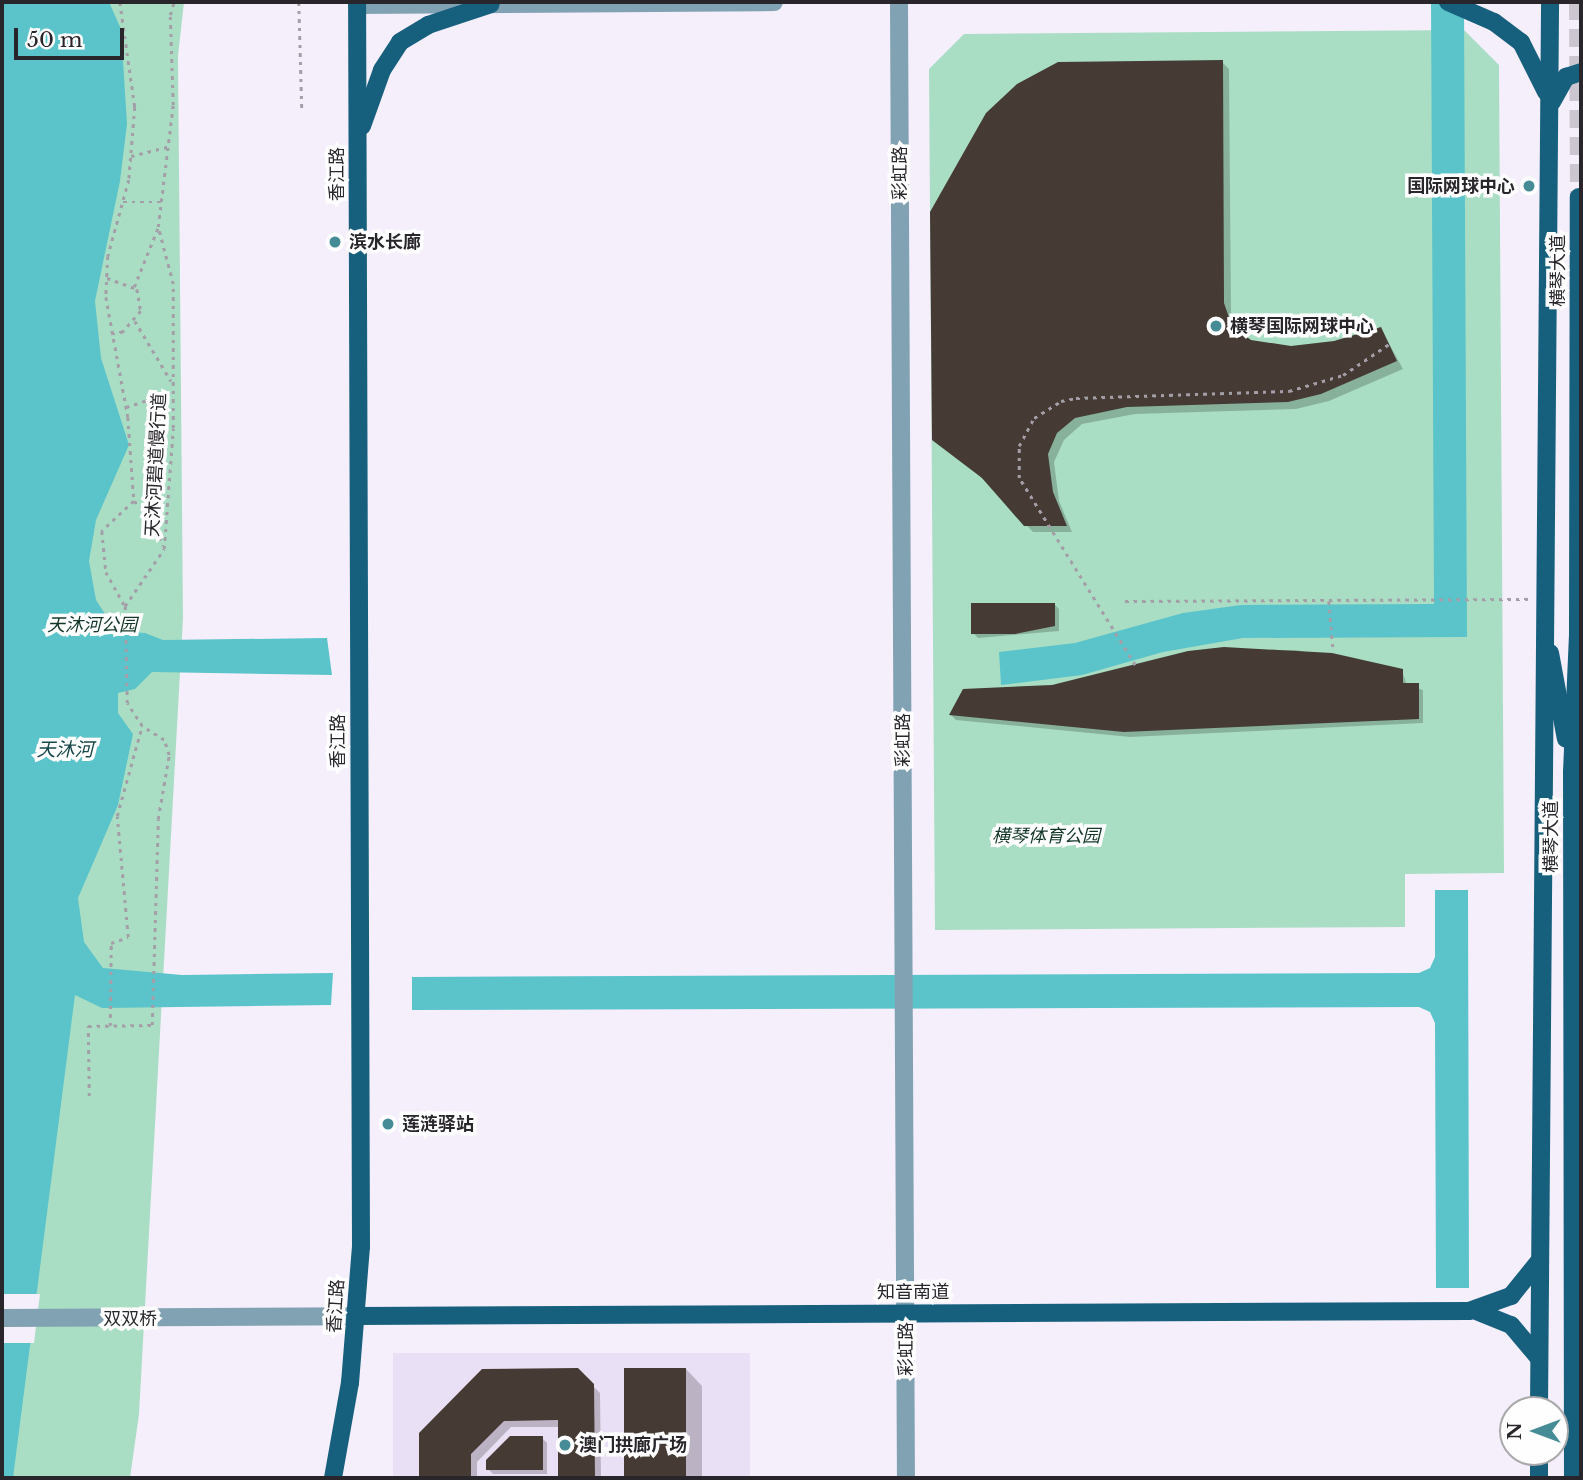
<!DOCTYPE html>
<meta charset="utf-8">
<style>
body{margin:0}
#map{position:relative;width:1583px;height:1480px;overflow:hidden;background:#f5eefb;font-family:"Libre Baskerville","Noto Sans SC",serif}
div>[style]{position:absolute}
[style*='--x']{left:calc(var(--x)*1px);top:calc(var(--y)*1px);width:calc(var(--w)*1px);rotate:calc(var(--a)*1deg)}
.built>*{inset:0;background:#eae0f5;transform-origin:0 0}
.green>*{inset:0;background:#aadec4}
.water>*{inset:0;background:#5ac4ca}
.pier>*{inset:0;background:#f5eefb}
.shadow>*{inset:0;background:#0003}
.building>*{inset:0;background:#453b34;transform-origin:0 0}
.major-tunnel>*{height:18px;margin-top:-9px;transform-origin:0;background:repeating-linear-gradient(90deg,#ccc6d1 0 18px,transparent 0 27px)}
.path>*{height:2.5px;margin-top:-1.25px;transform-origin:0;background:repeating-linear-gradient(90deg,#a49ea8 0 3.5px,transparent 0 8.5px)}
.minor>*{height:18px;margin:-9px;padding:0 9px;transform-origin:9px;border-radius:9px;background:#81a2b3}
.major>*{height:18px;margin:-9px;padding:0 9px;transform-origin:9px;border-radius:9px;background:#16607d}
.dots>*{width:19px;height:19px;translate:-50% -50%;box-sizing:border-box;border:4px solid #fefefe;border-radius:50%}
span{translate:-50% -50%;white-space:nowrap;text-align:center;line-height:1.15;-webkit-text-stroke:7px #fefefe;paint-order:stroke}
.street-label{font-size:18px;color:#29262b}
.poi-label{font-size:18px;color:#29262b;font-weight:700}
.right{translate:-100% -50%;text-align:right}
.left{translate:0 -50%;text-align:left}
.park-label{font-size:18px;color:#123727;font-style:italic}
.water-label{font-size:19px;color:#174749;font-style:italic}
.frame{position:absolute;inset:0;border:4px solid #29262b;pointer-events:none}
.north{position:absolute;left:1499px;top:1396px;width:70px;height:70px;box-sizing:border-box;background:#fefefe;border:2px solid #a9a8aa;border-radius:50%;rotate:270deg;font-size:19px;font-weight:700;line-height:28px;text-align:center;color:#29262b}
.north::after{content:'';display:block;margin:auto;width:24px;height:32px;background:#468c97;clip-path:polygon(50% 0,100% 100%,50% 72%,0 100%)}
.scale{position:absolute;left:14px;top:28px;width:110px;height:32px;box-sizing:border-box;border:4px solid #29262b;border-top:0;padding-left:9px;font-size:21px;line-height:24px;white-space:nowrap;color:#29262b;-webkit-text-stroke:5px #fefefe;paint-order:stroke}
</style>
<div id="map">
<div class="built">
<div style="left:750px;top:1353px;width:125px;height:357px;rotate:90deg"></div>
</div>
<div class="green">
<div style="clip-path:polygon(2px 2px,184px 2px,178px 56px,183px 618px,139px 1414px,130px 1478px,2px 1478px)"></div>
<div style="clip-path:polygon(1464px 30px,1499px 65px,1504px 873px,1405px 874px,1405px 927px,935px 930px,929px 69px,964px 34px)"></div>
</div>
<div class="water">
<div style="clip-path:polygon(2px 2px,109px 2px,121px 29px,127px 124px,120px 181px,95px 301px,101px 358px,129px 445px,96px 520px,89px 561px,96px 600px,116px 631px,145px 633px,163px 640px,327px 638px,332px 675px,152px 672px,135px 689px,118px 693px,118px 713px,133px 734px,118px 805px,78px 898px,84px 942px,103px 968px,182px 975px,333px 973px,331px 1005px,102px 1008px,75px 995px,13px 1478px,2px 1478px)"></div>
<div style="clip-path:polygon(1431px 2px,1464px 2px,1467px 637px,1243px 638px,1163px 652px,1082px 675px,1001px 685px,999px 652px,1075px 643px,1183px 613px,1241px 605px,1434px 604px)"></div>
<div style="clip-path:polygon(1435px 890px,1468px 890px,1469px 1288px,1436px 1288px,1435px 1023px,1430px 1012px,1419px 1007px,412px 1010px,412px 977px,1419px 973px,1430px 968px,1435px 957px)"></div>
</div>
<div class="pier">
<div style="clip-path:polygon(2px 1294px,40px 1294px,34px 1343px,2px 1343px)"></div>
</div>
<div class="shadow">
<div style="clip-path:polygon(1222px 62px,1229px 69px,1231px 312px,1238px 333px,1250px 342px,1291px 348px,1335px 342px,1381px 329px,1403px 369px,1329px 401px,1296px 409px,1135px 414px,1082px 424px,1064px 440px,1054px 462px,1059px 501px,1072px 532px,1033px 532px,974px 470px)"></div>
<div style="clip-path:polygon(1054px 604px,1059px 609px,1059px 631px,978px 638px,973px 633px)"></div>
<div style="clip-path:polygon(1296px 650px,1402px 671px,1407px 685px,1423px 690px,1423px 723px,1130px 737px,956px 720px,951px 715px,1188px 652px)"></div>
<div style="clip-path:polygon(686px 1369px,702px 1386px,702px 1478px,627px 1478px,626px 1370px)"></div>
<div style="clip-path:polygon(577px 1370px,600px 1393px,601px 1478px,560px 1478px,560px 1427px,511px 1427px,477px 1462px,477px 1478px,421px 1478px,421px 1433px)"></div>
<div style="clip-path:polygon(542px 1438px,547px 1443px,547px 1474px,493px 1474px,488px 1469px)"></div>
</div>
<div class="building">
<div style="clip-path:polygon(1223px 60px,1224px 303px,1232px 326px,1251px 340px,1291px 346px,1334px 341px,1381px 327px,1397px 361px,1321px 394px,1288px 402px,1127px 407px,1075px 418px,1057px 433px,1048px 454px,1053px 492px,1067px 526px,1024px 526px,982px 478px,932px 440px,930px 212px,986px 113px,1017px 84px,1058px 62px)"></div>
<div style="clip-path:polygon(971px 603px,1055px 603px,1055px 626px,1015px 634px,971px 634px)"></div>
<div style="clip-path:polygon(1224px 647px,1332px 653px,1403px 669px,1403px 683px,1419px 683px,1419px 719px,1124px 732px,949px 715px,963px 689px,1052px 685px,1188px 651px)"></div>
<div style="clip-path:polygon(578px 1368px,594px 1384px,595px 1478px,558px 1478px,558px 1420px,504px 1421px,471px 1454px,471px 1478px,419px 1478px,419px 1433px,482px 1369px)"></div>
<div style="left:624px;top:1368px;width:62px;height:110px"></div>
<div style="clip-path:polygon(510px 1436px,543px 1436px,543px 1470px,486px 1470px,486px 1460px)"></div>
</div>
<div class="major-tunnel">
<div style="--x:1578;--y:2;--w:195;--a:89.7"></div>
</div>
<div class="path">
<div style="--x:120;--y:2;--w:106;--a:81.9"></div>
<div style="--x:135;--y:107;--w:73;--a:94.7"></div>
<div style="--x:129;--y:180;--w:79;--a:105.4"></div>
<div style="--x:108;--y:256;--w:41;--a:92.8"></div>
<div style="--x:106;--y:297;--w:122;--a:79.6"></div>
<div style="--x:128;--y:417;--w:84;--a:85.9"></div>
<div style="--x:134;--y:501;--w:44;--a:136.8"></div>
<div style="--x:102;--y:531;--w:41;--a:84.4"></div>
<div style="--x:106;--y:572;--w:39;--a:61"></div>
<div style="--x:299;--y:2;--w:109;--a:88.4"></div>
<div style="--x:131;--y:156;--w:38;--a:-14"></div>
<div style="--x:123;--y:202;--w:38;--a:0"></div>
<div style="--x:107;--y:278;--w:32;--a:20"></div>
<div style="--x:137;--y:289;--w:22;--a:80"></div>
<div style="--x:141;--y:311;--w:28;--a:131"></div>
<div style="--x:123;--y:332;--w:12;--a:171"></div>
<div style="--x:134;--y:287;--w:64;--a:-67.9"></div>
<div style="--x:135;--y:321;--w:70;--a:59"></div>
<div style="--x:126;--y:407;--w:48;--a:-18.1"></div>
<div style="--x:134;--y:501;--w:21;--a:35"></div>
<div style="--x:151;--y:513;--w:35;--a:70"></div>
<div style="--x:1125;--y:601;--w:406;--a:-0.3"></div>
<div style="--x:1329;--y:601;--w:46;--a:85"></div>
<div style="--x:1135;--y:665;--w:220;--a:-121.8"></div>
<div style="--x:1019;--y:478;--w:32;--a:-90"></div>
<div style="--x:1019;--y:446;--w:32;--a:-62"></div>
<div style="--x:1034;--y:418;--w:32;--a:-32"></div>
<div style="--x:1061;--y:401;--w:15;--a:-11"></div>
<div style="--x:1076;--y:398;--w:213;--a:-1.9"></div>
<div style="--x:1289;--y:391;--w:56;--a:-16.5"></div>
<div style="--x:1343;--y:375;--w:55;--a:-34"></div>
<div style="--x:110;--y:1026;--w:83;--a:-89.3"></div>
<div style="--x:111;--y:943;--w:18;--a:-19"></div>
<div style="--x:128;--y:937;--w:121;--a:-95.2"></div>
<div style="--x:117;--y:816;--w:93;--a:-74.5"></div>
<div style="--x:142;--y:726;--w:27;--a:-123"></div>
<div style="--x:127;--y:703;--w:97;--a:-91.2"></div>
<div style="--x:125;--y:606;--w:69;--a:-55.6"></div>
<div style="--x:164;--y:549;--w:121;--a:-85.7"></div>
<div style="--x:173;--y:428;--w:144;--a:-90"></div>
<div style="--x:173;--y:284;--w:59;--a:-104.7"></div>
<div style="--x:158;--y:227;--w:123;--a:-83"></div>
<div style="--x:173;--y:105;--w:90;--a:-91.9"></div>
<div style="--x:170;--y:15;--w:14;--a:-73"></div>
<div style="--x:89;--y:1096;--w:70;--a:-90.8"></div>
<div style="--x:88;--y:1026;--w:64;--a:-0.9"></div>
<div style="--x:152;--y:1025;--w:206;--a:-88.3"></div>
<div style="--x:158;--y:819;--w:65;--a:-80.2"></div>
<div style="--x:169;--y:755;--w:16;--a:-108"></div>
<div style="--x:164;--y:740;--w:26;--a:-148"></div>
</div>
<div class="minor">
<div style="--x:899;--y:2;--w:1476;--a:89.73"></div>
<div style="--x:357;--y:5;--w:417;--a:-0.4"></div>
<div style="--x:2;--y:1318;--w:355;--a:-0.3"></div>
</div>
<div class="major">
<div style="--x:1448;--y:2;--w:50;--a:23.5"></div>
<div style="--x:1494;--y:22;--w:34;--a:37"></div>
<div style="--x:1521;--y:42;--w:56;--a:63.4"></div>
<div style="--x:1552;--y:102;--w:29;--a:-61"></div>
<div style="--x:1566;--y:77;--w:16;--a:-18"></div>
<div style="--x:362;--y:126;--w:59;--a:-70.3"></div>
<div style="--x:382;--y:70;--w:33;--a:-57"></div>
<div style="--x:400;--y:42;--w:33;--a:-31"></div>
<div style="--x:428;--y:25;--w:66;--a:-18.4"></div>
<div style="--x:1550;--y:653;--w:87;--a:79.5"></div>
<div style="--x:1476;--y:1311;--w:38;--a:22"></div>
<div style="--x:1511;--y:1325;--w:42;--a:49.8"></div>
<div style="--x:357;--y:1316;--w:1112;--a:-0.26"></div>
<div style="--x:1469;--y:1311;--w:45;--a:-19.7"></div>
<div style="--x:1511;--y:1296;--w:46;--a:-51.1"></div>
<div style="--x:1539;--y:1410;--w:1408;--a:-89.55"></div>
<div style="--x:333;--y:1478;--w:97;--a:-79.9"></div>
<div style="--x:350;--y:1383;--w:136;--a:-85.4"></div>
<div style="--x:361;--y:1247;--w:1245;--a:-90.18"></div>
<div style="--x:1539;--y:1478;--w:26;--a:-90"></div>
<div style="--x:1573;--y:1478;--w:706;--a:-90.08"></div>
<div style="--x:1572;--y:772;--w:138;--a:-87.5"></div>
<div style="--x:1578;--y:634;--w:437;--a:-89.9"></div>
</div>
<div class="dots">
<div style="left:1529px;top:186px;background:#468c97"></div>
<div style="left:335px;top:242px;background:#468c97"></div>
<div style="left:1216px;top:326px;background:#468c97"></div>
<div style="left:388px;top:1124px;background:#468c97"></div>
<div style="left:565px;top:1445px;background:#468c97"></div>
</div>
<div class="street-label">
<span style="left:900px;top:173px;rotate:-90deg">彩虹路</span>
<span style="left:337px;top:174px;rotate:-90deg">香江路</span>
<span style="left:1558px;top:271px;rotate:-90deg">横琴大道</span>
<span style="left:156px;top:465px;rotate:-87deg">天沐河碧道慢行道</span>
<span style="left:903px;top:740px;rotate:-90deg">彩虹路</span>
<span style="left:338px;top:741px;rotate:-90deg">香江路</span>
<span style="left:1551px;top:837px;rotate:-90deg">横琴大道</span>
<span style="left:913px;top:1292px">知音南道</span>
<span style="left:336px;top:1306px;rotate:-86deg">香江路</span>
<span style="left:130px;top:1319px">双双桥</span>
<span style="left:906px;top:1349px;rotate:-90deg">彩虹路</span>
</div>
<div class="poi-label">
<span class="right" style="left:1515px;top:186px">国际网球中心</span>
<span class="left" style="left:349px;top:242px">滨水长廊</span>
<span class="left" style="left:1230px;top:326px">横琴国际网球中心</span>
<span class="left" style="left:402px;top:1124px">莲涟驿站</span>
<span class="left" style="left:579px;top:1445px">澳门拱廊广场</span>
</div>
<div class="park-label">
<span style="left:92px;top:625px">天沐河公园</span>
<span style="left:1046px;top:836px">横琴体育公园</span>
</div>
<div class="water-label">
<span style="left:65px;top:750px">天沐河</span>
</div>
<div class="frame"></div>
<div class="north">N</div>
<div class="scale">50 m</div>
</div>
